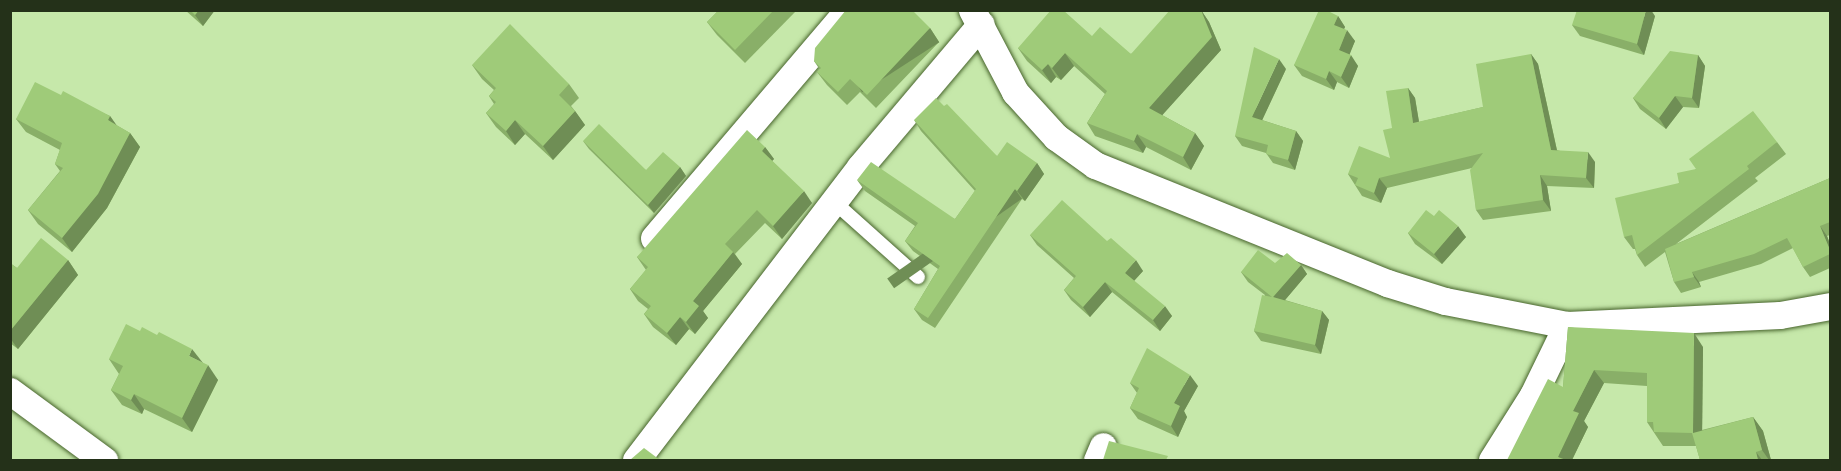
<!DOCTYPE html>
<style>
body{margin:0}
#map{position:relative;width:1841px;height:471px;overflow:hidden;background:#c6e8aa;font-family:"Crimson Pro",serif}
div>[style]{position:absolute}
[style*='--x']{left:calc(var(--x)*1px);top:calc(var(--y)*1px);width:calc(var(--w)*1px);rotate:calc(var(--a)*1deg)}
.roads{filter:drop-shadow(0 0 2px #47642c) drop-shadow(0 0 2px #47642c)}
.lane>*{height:14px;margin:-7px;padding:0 7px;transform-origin:7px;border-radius:7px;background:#fff}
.street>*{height:27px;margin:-13.5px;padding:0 13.5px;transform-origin:13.5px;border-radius:13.5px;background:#fff}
.wall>*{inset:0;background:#89af68}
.shaded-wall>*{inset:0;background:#6f8e55;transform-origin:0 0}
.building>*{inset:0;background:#9fcb79}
span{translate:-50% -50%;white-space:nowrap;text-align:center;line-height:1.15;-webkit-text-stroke:4.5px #d3f5b7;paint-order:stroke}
.frame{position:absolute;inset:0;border:12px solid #243119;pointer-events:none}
</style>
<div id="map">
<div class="roads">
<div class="lane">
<div style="--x:833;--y:201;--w:114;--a:41.8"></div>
</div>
<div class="street">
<div style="--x:972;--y:10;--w:93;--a:62.3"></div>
<div style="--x:1015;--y:92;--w:61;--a:47.7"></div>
<div style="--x:1056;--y:137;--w:48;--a:35.7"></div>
<div style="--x:1095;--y:165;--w:315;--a:22"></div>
<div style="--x:1387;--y:283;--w:61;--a:17.2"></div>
<div style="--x:1445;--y:301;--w:124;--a:11.1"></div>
<div style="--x:1567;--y:325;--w:213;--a:-2.7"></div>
<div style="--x:1780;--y:315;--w:51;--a:-10.2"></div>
<div style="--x:654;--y:238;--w:299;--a:-49.6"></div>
<div style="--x:10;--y:391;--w:117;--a:36.3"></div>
<div style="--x:636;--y:460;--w:369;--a:-52.6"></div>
<div style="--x:860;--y:167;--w:187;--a:-49.8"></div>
<div style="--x:1097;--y:460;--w:15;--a:-67"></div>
<div style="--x:1492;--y:460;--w:77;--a:-57.8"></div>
<div style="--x:1533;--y:395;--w:78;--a:-64.1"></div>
</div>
</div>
<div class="wall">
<div style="clip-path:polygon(185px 10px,215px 10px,203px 26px)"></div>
<div style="clip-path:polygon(719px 10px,797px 10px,745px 63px,717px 35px,707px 22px)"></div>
<div style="clip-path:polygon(1201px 10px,1209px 22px,1221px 50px,1162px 115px,1195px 133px,1204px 146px,1191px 170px,1146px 147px,1143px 153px,1095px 136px,1087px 123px,1105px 94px,1074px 66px,1061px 80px,1056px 77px,1051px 83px,1027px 61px,1018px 48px,1092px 36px,1131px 54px)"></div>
<div style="clip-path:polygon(1338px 16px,1345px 27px,1344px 29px,1355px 41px,1349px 54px,1358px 66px,1349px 88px,1337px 82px,1334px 90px,1302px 76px,1294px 65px)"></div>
<div style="clip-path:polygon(1655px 16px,1644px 55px,1580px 36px,1572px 25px)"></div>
<div style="clip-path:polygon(930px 28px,939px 42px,876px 108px,860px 92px,847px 105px,827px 85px,817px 72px,820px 70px,814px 61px)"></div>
<div style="clip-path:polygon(1531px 54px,1538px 64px,1557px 150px,1595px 162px,1594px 188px,1547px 186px,1551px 211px,1483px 220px,1476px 210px,1472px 168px,1387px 188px,1381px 203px,1362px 196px,1348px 174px,1390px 158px,1392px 128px,1408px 88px,1415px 98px,1419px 122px,1483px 107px)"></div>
<div style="clip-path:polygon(1698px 55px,1705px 66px,1699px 108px,1683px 107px,1666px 129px,1640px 109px,1633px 98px)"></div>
<div style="clip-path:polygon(472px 65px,569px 84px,579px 98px,571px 106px,575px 111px,585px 125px,553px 160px,525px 134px,515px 145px,496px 127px,486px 113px,494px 104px,489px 96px,494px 90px,482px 79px)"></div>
<div style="clip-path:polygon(1286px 69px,1262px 120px,1296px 131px,1303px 141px,1295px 170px,1273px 163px,1266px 153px,1242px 146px,1235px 136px)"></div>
<div style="clip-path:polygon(61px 95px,110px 116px,116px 125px,130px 133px,140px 147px,107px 208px,72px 252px,38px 224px,28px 210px,60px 171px,55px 164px,60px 150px,26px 132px,16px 119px)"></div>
<div style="clip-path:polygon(914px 120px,997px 156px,1037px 163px,1044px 174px,1025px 201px,1022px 199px,935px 328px,922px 320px,914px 309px,938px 269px,913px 251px,905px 241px,915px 226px,865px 191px,857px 180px,955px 219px,975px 191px,921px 131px)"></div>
<div style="clip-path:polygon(583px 141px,646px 170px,680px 167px,686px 176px,654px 213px,589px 149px)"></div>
<div style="clip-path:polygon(1777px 142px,1786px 154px,1755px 178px,1758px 181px,1676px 244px,1830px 178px,1830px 235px,1827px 236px,1830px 244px,1830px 268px,1810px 277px,1803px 267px,1793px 248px,1761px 264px,1699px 282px,1701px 287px,1681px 293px,1674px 282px,1665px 252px,1645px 267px,1637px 255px,1635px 249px,1633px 249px,1624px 237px,1679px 183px,1696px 169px)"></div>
<div style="clip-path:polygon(765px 147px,774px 159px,772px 161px,812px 203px,782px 239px,765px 223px,735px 254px,742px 264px,703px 311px,708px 318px,695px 334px,689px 329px,676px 345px,653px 327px,644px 314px,648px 309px,638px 301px,630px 289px,646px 270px,637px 257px)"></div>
<div style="clip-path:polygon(1434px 216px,1466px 237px,1442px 264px,1415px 244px,1408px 233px)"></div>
<div style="clip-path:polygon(1030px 235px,1107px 241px,1143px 271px,1134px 281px,1172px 316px,1160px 331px,1112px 292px,1090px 317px,1071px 300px,1064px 290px,1074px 278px,1037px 245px)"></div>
<div style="clip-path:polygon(68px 260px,78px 275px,18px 349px,10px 343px,10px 263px,17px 268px)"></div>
<div style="clip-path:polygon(1275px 263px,1301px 265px,1307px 274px,1285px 300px,1322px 311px,1329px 320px,1321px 354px,1261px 341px,1254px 331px,1265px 295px,1248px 282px,1241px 272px)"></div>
<div style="clip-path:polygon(1568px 327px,1703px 347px,1702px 430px,1753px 417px,1763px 431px,1771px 460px,1700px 460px,1696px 446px,1663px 446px,1647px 422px,1647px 386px,1604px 383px,1584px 421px,1588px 427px,1572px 460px,1507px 460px,1563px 387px)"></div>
<div style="clip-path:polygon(109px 359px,202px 362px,218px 380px,192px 432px,144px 409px,142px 414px,122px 405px,111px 390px,119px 374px)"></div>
<div style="clip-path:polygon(1130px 383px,1198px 386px,1184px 411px,1187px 417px,1178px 437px,1138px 419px,1130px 408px,1137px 393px)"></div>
</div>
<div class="shaded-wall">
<div style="clip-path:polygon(199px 10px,215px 10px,203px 26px,195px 15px)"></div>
<div style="clip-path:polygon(1201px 10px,1209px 22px,1221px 50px,1157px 121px,1149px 108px)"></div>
<div style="clip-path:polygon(1646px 10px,1651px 10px,1655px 16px,1644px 55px,1637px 44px)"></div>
<div style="clip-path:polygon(1338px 16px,1345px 27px,1341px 35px,1334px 25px)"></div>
<div style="left:930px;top:28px;width:17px;height:92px;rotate:57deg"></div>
<div style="clip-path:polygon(1347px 30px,1355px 41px,1347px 61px,1339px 50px)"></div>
<div style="clip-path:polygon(1065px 53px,1074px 66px,1061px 80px,1052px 68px)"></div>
<div style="clip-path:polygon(1531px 54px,1538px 64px,1559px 160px,1551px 150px)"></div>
<div style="clip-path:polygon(1351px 55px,1358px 66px,1349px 88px,1341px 77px)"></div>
<div style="clip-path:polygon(1698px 55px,1705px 66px,1699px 108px,1692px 98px)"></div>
<div style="clip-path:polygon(1279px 59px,1286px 69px,1259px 127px,1252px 117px)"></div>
<div style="clip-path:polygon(1048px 64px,1056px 77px,1051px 83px,1042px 70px)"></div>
<div style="clip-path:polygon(1329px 71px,1337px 82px,1334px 90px,1326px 79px)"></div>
<div style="clip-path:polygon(1408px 88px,1415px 98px,1421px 134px,1413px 123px)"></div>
<div style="clip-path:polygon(1675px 96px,1683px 107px,1666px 129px,1659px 118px)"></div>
<div style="clip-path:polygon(575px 111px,585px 125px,553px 160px,543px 146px)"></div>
<div style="clip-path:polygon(110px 116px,120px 130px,108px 120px)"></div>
<div style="clip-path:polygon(515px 120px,525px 134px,515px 145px,506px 131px)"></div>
<div style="clip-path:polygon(1296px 131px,1303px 141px,1295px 170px,1288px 160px)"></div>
<div style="clip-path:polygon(130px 133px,140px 147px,107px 208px,72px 252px,62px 238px)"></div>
<div style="clip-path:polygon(1195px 133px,1204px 146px,1191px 170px,1183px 157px)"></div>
<div style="clip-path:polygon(1137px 134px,1146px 147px,1143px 153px,1134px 141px)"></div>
<div style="clip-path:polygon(765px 147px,774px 159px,770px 163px,762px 151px)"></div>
<div style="clip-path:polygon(1588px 152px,1595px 162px,1594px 188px,1586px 178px)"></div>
<div style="clip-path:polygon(1037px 163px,1044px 174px,1025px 201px,1017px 191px)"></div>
<div style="clip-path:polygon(680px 167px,686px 176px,654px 213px,648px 205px)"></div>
<div style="clip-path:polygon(1540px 175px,1547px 186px,1551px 211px,1543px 200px)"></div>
<div style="clip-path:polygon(1379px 178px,1387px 188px,1381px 203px,1374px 193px)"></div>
<div style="left:1015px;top:189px;width:12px;height:156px;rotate:55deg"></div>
<div style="clip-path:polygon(804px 191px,812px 203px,782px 239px,773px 226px)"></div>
<div style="clip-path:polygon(1458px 226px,1466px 237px,1442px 264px,1434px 254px)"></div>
<div style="clip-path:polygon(1820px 226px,1827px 236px,1830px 244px,1830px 250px)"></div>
<div style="clip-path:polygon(733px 252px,742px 264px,703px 311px,708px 318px,695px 334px,686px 322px,693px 301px)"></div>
<div style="clip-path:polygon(68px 260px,78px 275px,18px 349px,10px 338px,10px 331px)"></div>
<div style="clip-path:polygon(1136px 260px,1143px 271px,1132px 283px,1125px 273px)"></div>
<div style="clip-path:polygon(1301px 265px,1307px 274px,1280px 306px,1273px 297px)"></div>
<div style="clip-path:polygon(1692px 272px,1699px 282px,1701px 287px,1694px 277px)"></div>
<div style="clip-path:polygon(1105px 282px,1112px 292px,1090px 317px,1083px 307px)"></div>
<div style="clip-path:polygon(1165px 306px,1172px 316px,1160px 331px,1153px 320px)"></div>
<div style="clip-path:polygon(1322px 311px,1329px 320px,1321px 354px,1315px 345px)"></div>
<div style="clip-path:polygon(680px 317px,689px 329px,676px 345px,667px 333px)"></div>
<div style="clip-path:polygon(1694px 333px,1703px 347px,1702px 446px,1693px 433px)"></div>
<div style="clip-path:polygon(192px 349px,203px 363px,189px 356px)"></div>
<div style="clip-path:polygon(208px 365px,218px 380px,192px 432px,182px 418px)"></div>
<div style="clip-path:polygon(1594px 370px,1604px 383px,1584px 421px,1588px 427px,1572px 460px,1561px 460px,1558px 457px,1573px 411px)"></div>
<div style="clip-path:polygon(1190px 375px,1198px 386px,1184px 411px,1187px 417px,1178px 437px,1171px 426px,1174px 403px)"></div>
<div style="clip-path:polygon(134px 394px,144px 409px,142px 414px,131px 400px)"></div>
<div style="clip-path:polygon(1753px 417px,1763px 431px,1771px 460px,1769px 460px,1762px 450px)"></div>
<div style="clip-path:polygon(1756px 452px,1762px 460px,1758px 460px)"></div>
</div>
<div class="building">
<div style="clip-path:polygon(190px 10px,199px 10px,195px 15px)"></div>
<div style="clip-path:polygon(719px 10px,774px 10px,735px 50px,707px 22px)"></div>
<div style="clip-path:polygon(846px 10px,912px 10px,930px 28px,867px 95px,850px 79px,838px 92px,817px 72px,821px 68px,814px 61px,815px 48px)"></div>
<div style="clip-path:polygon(1051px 10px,1063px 10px,1092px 36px,1100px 27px,1131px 54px,1170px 10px,1201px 10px,1212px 37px,1149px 108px,1195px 133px,1183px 157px,1137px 134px,1134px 141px,1087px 123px,1107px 91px,1065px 53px,1052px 68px,1048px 64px,1042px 70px,1018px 48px)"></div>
<div style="clip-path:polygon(1319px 10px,1326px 10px,1338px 16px,1334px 25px,1347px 30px,1339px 50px,1351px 55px,1341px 77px,1329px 71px,1326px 79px,1294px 65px)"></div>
<div style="clip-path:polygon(1577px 10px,1646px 10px,1637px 44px,1572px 25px)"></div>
<div style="clip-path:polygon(510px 24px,569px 84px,559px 95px,575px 111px,543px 146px,515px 120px,506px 131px,486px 113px,496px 102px,489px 96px,496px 88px,472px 65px)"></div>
<div style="clip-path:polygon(1254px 47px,1279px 59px,1252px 117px,1296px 131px,1288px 160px,1266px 154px,1268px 145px,1235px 136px)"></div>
<div style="clip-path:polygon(1670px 51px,1698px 55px,1692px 98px,1675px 96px,1659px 118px,1633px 98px)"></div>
<div style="clip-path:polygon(1531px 54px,1551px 150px,1588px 152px,1586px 178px,1540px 175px,1543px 200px,1476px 210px,1470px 170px,1483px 153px,1379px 178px,1374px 193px,1355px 185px,1358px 178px,1348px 174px,1359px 146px,1390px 158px,1383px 130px,1392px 128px,1386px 91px,1408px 88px,1413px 123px,1483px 107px,1476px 64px)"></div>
<div style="clip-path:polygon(35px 82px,61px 95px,63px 91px,110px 116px,108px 120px,130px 133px,98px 194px,62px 238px,28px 210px,63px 168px,55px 164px,62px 143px,16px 119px)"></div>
<div style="clip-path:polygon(936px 98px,944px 106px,947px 104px,997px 156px,1007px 142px,1037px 163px,1017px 191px,1015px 189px,928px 318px,914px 309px,940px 266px,905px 241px,918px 223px,857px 180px,871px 162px,955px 219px,976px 189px,914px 120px)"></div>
<div style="clip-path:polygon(1753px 111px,1777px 142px,1747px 166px,1749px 169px,1637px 255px,1632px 235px,1624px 237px,1615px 198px,1679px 183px,1677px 173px,1696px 169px,1689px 159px)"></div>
<div style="clip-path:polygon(599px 124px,646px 170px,663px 152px,680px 167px,648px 205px,583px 141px)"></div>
<div style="clip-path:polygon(747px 130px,765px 147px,762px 151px,804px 191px,773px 226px,757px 210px,725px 244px,733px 252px,693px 301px,699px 306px,686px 322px,680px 317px,667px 333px,644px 314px,651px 306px,630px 289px,648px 267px,637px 257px)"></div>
<div style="clip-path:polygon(1830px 178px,1830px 222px,1820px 226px,1830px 250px,1830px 254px,1803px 267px,1787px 238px,1754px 254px,1692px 272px,1694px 277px,1674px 282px,1665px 249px)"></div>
<div style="clip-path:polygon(1062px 200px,1107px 241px,1111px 238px,1136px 260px,1125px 273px,1165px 306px,1153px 320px,1105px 282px,1083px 307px,1064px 290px,1076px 276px,1030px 235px)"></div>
<div style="clip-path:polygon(1426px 210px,1434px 216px,1439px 210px,1458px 226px,1434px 254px,1408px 233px)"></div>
<div style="clip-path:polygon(41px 238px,68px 260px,10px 331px,10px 263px,17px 268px)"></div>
<div style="clip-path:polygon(1258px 250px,1275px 263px,1287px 253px,1301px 265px,1273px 297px,1322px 311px,1315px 345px,1254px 331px,1262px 295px,1272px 297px,1241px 272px)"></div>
<div style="clip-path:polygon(126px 324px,140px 331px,142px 327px,157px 335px,159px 332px,192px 349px,189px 356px,208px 365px,182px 418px,134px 394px,131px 400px,111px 390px,123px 366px,109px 359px)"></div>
<div style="clip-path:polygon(1568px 327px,1694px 333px,1693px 433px,1753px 417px,1762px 450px,1756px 452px,1758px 460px,1700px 460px,1692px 433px,1654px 432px,1653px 422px,1647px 422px,1647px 373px,1594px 370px,1573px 411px,1579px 413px,1558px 457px,1566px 460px,1507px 460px,1548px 379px,1563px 387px)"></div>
<div style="clip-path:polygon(1147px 348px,1190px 375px,1174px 403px,1180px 406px,1171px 426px,1130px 408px,1139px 388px,1130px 383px)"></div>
<div style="clip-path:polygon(1109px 441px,1168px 456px,1166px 460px,1103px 460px)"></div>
<div style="clip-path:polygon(644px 448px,660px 460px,630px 460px)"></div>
</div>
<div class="frame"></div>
</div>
